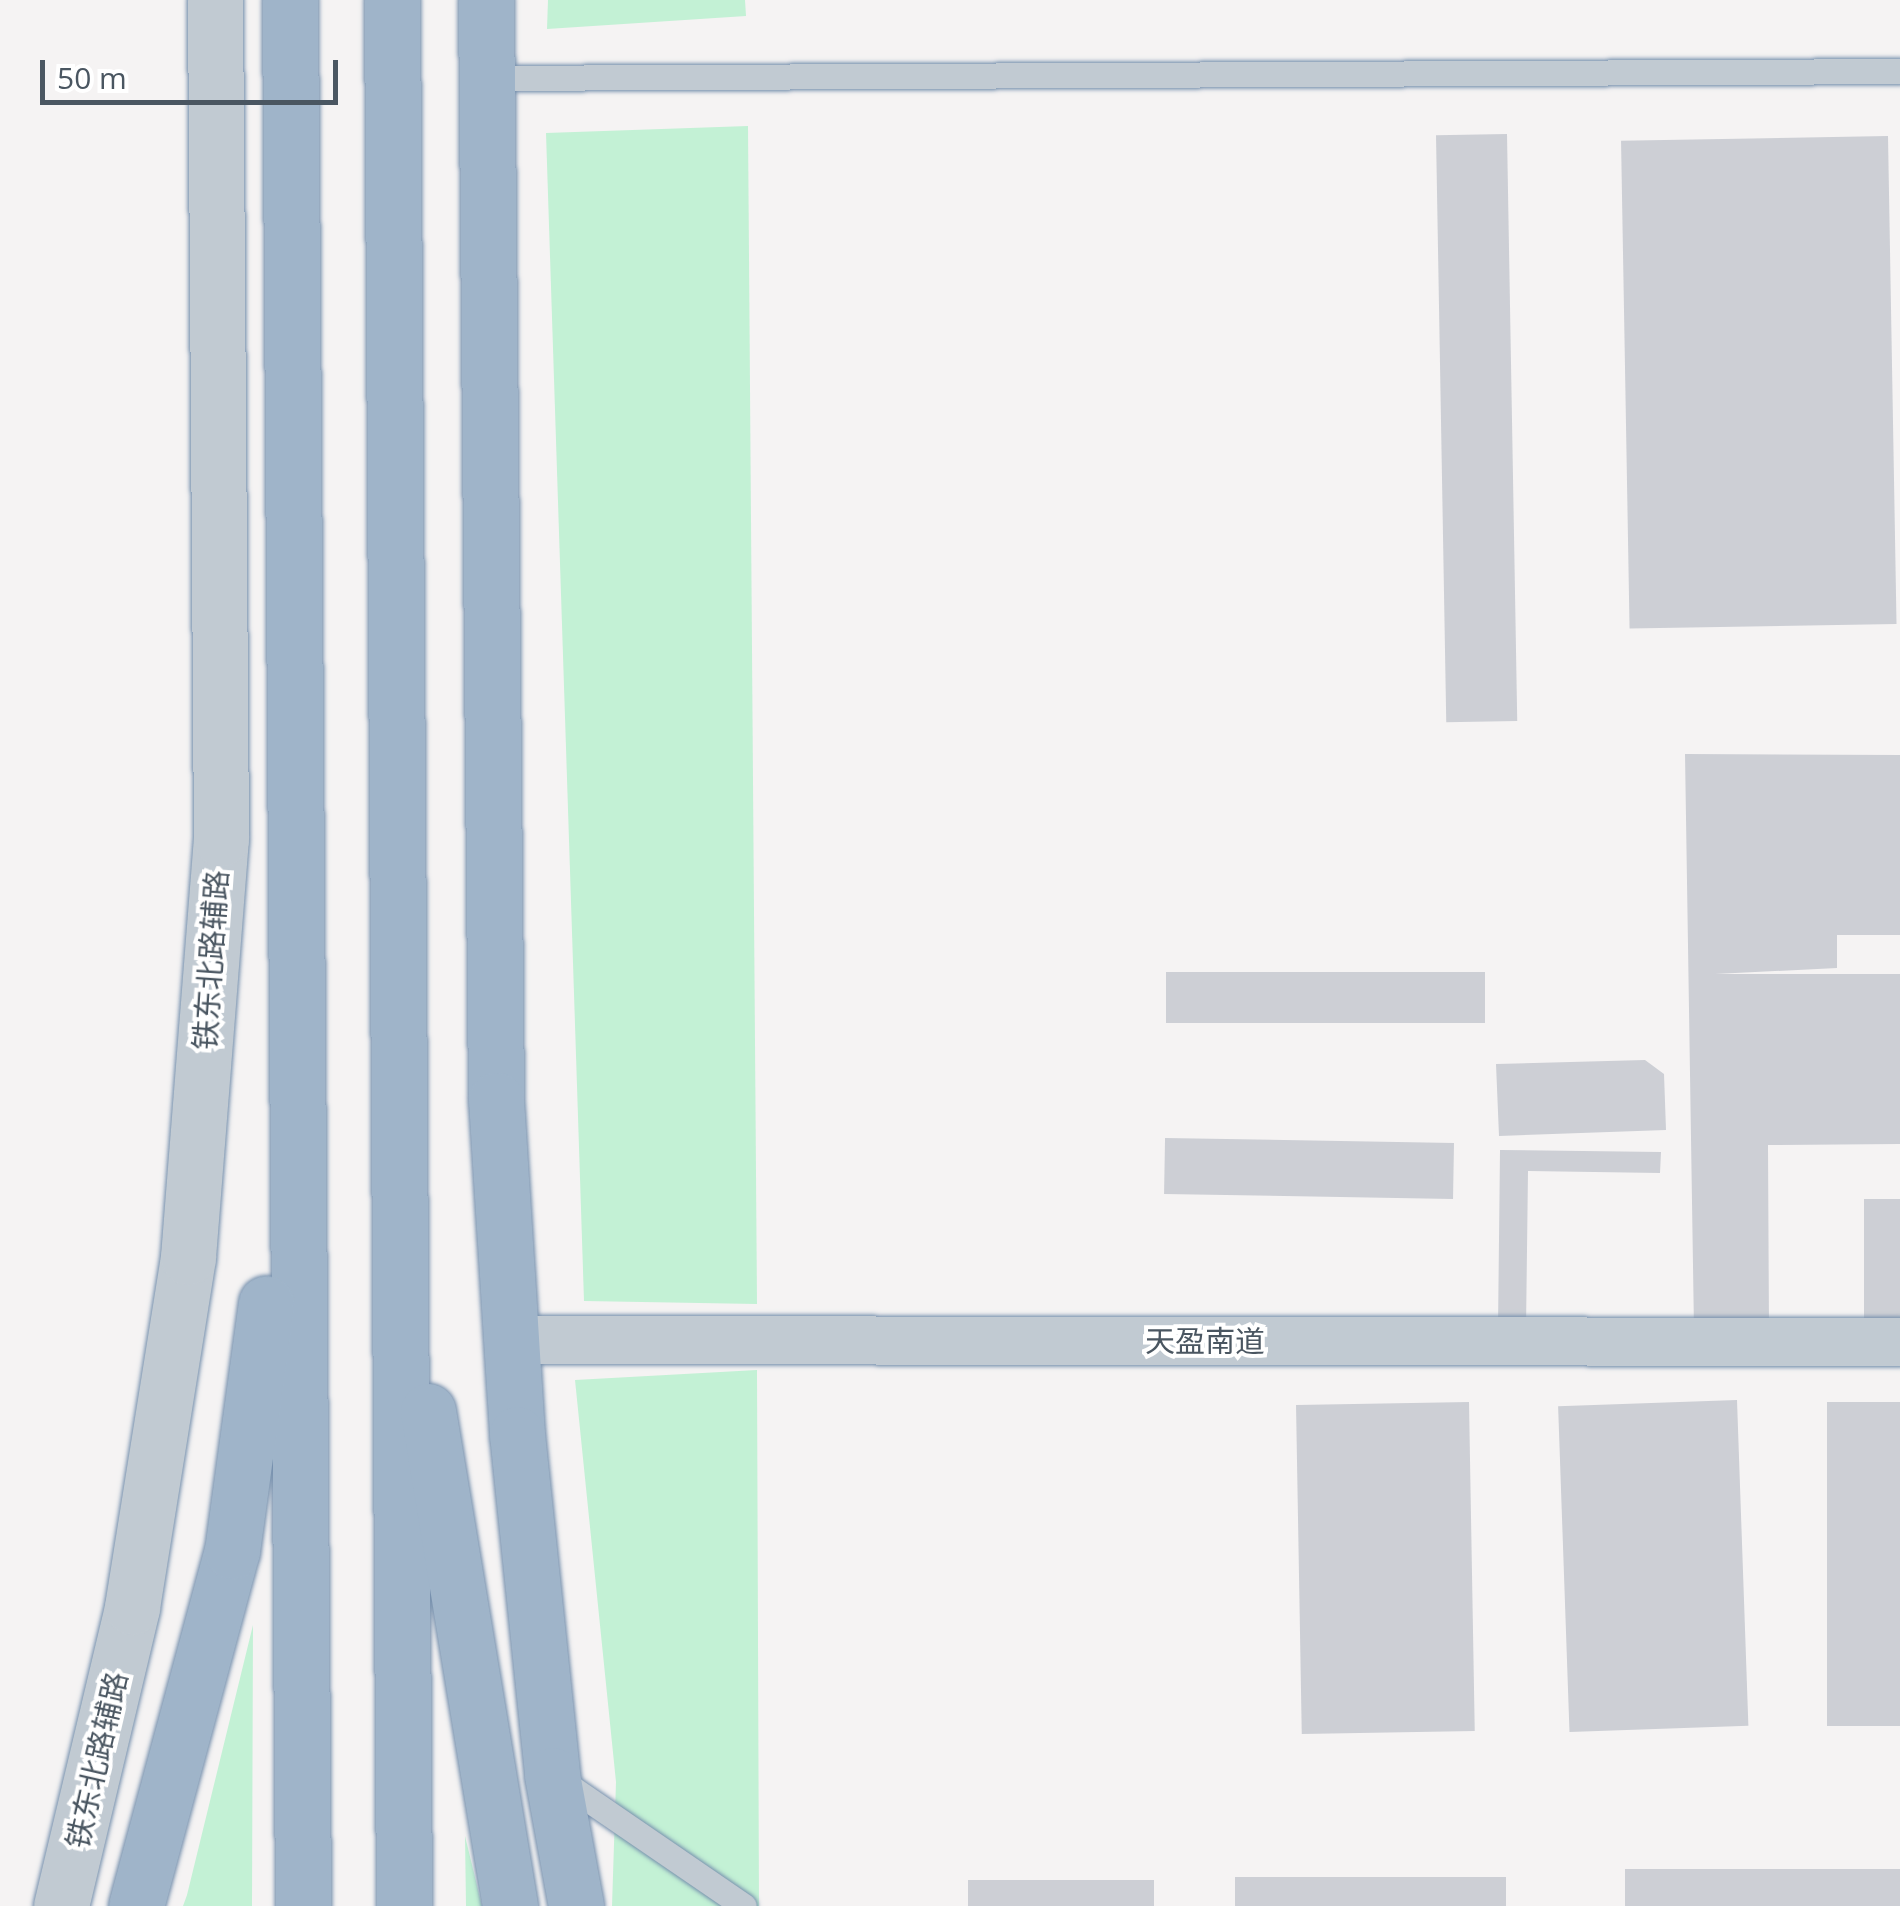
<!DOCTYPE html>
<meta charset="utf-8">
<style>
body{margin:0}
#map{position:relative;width:1900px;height:1906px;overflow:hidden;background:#f5f3f3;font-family:"Open Sans","Noto Sans SC",sans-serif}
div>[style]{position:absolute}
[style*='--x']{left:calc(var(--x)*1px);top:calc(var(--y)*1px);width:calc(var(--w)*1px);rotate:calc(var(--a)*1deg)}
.green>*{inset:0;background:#c3f1d5}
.building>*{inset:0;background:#cdcfd5;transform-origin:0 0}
.roads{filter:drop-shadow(0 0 2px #7690ad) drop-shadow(0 0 2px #7690ad)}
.service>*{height:25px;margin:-12.5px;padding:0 12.5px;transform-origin:12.5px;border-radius:12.5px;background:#c1cad2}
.minor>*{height:48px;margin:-24px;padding:0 24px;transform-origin:24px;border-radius:24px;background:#c1cad2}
.tertiary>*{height:55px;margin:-27.5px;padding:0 27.5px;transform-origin:27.5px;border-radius:27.5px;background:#c1cad2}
.trunk>*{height:55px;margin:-27.5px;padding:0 27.5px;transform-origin:27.5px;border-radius:27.5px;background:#9fb4c9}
span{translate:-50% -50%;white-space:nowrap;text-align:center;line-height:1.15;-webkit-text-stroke:8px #fff;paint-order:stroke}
.street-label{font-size:30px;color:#4a5661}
.scale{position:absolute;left:40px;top:60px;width:298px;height:45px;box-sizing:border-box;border:5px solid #4a5661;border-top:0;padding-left:12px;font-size:30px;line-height:35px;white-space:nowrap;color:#4a5661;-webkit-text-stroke:8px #fff;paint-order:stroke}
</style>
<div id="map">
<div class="green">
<div style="clip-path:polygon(548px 0,745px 0,746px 16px,547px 29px)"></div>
<div style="clip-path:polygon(748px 126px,757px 1304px,584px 1301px,546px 133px)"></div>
<div style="clip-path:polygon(757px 1370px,759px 1906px,612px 1906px,616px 1782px,575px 1380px)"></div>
<div style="clip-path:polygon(253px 1625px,252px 1906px,183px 1906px,187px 1895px)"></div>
<div style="clip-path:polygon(465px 1836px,482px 1906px,466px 1906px)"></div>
</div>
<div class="building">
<div style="left:1507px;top:134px;width:587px;height:71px;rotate:89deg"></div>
<div style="left:1888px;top:136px;width:488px;height:267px;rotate:89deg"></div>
<div style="clip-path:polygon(1685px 754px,1900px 755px,1900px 935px,1837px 935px,1837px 968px,1715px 974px,1900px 974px,1900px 1144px,1768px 1145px,1769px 1330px,1694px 1330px)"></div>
<div style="left:1166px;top:972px;width:319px;height:51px"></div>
<div style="clip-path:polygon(1645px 1060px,1664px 1074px,1666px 1130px,1499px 1136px,1496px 1064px)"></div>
<div style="left:1454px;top:1143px;width:56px;height:289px;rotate:91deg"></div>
<div style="clip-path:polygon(1500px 1150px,1661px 1152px,1660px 1173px,1528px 1171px,1526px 1329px,1498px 1328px)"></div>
<div style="left:1864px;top:1199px;width:36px;height:124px"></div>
<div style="left:1737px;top:1400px;width:326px;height:179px;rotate:88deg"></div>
<div style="left:1469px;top:1402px;width:329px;height:173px;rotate:89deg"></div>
<div style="left:1827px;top:1402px;width:73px;height:324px"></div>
<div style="left:1900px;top:1869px;width:37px;height:275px;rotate:90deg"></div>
<div style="left:1235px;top:1877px;width:271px;height:29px"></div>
<div style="left:968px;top:1880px;width:186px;height:26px"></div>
</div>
<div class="roads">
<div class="service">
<div style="--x:484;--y:78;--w:1416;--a:-0.28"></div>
<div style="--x:554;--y:1776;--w:230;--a:34.4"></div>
</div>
<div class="minor">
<div style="--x:511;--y:1340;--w:1389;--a:0.08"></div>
</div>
<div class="tertiary">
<div style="--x:61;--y:1906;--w:307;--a:-76.6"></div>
<div style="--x:132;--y:1607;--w:354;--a:-80.9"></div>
<div style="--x:188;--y:1257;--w:419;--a:-85.5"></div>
<div style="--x:221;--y:839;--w:839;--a:-90.41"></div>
</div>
<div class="trunk">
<div style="--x:290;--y:0;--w:1906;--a:89.61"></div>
<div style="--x:392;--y:0;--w:1906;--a:89.64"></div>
<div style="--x:486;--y:0;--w:1100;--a:89.48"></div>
<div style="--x:496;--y:1100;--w:335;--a:86.4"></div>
<div style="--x:517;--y:1434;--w:343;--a:84.1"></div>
<div style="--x:552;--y:1775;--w:133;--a:79.6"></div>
<div style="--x:428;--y:1411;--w:502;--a:80.59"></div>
<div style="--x:136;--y:1906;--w:368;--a:-74.9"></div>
<div style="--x:232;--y:1551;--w:250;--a:-82.2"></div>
</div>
</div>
<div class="street-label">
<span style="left:211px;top:960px;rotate:-86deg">铁东北路辅路</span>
<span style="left:1205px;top:1341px">天盈南道</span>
<span style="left:97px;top:1760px;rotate:-77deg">铁东北路辅路</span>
</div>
<div class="scale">50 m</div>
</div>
